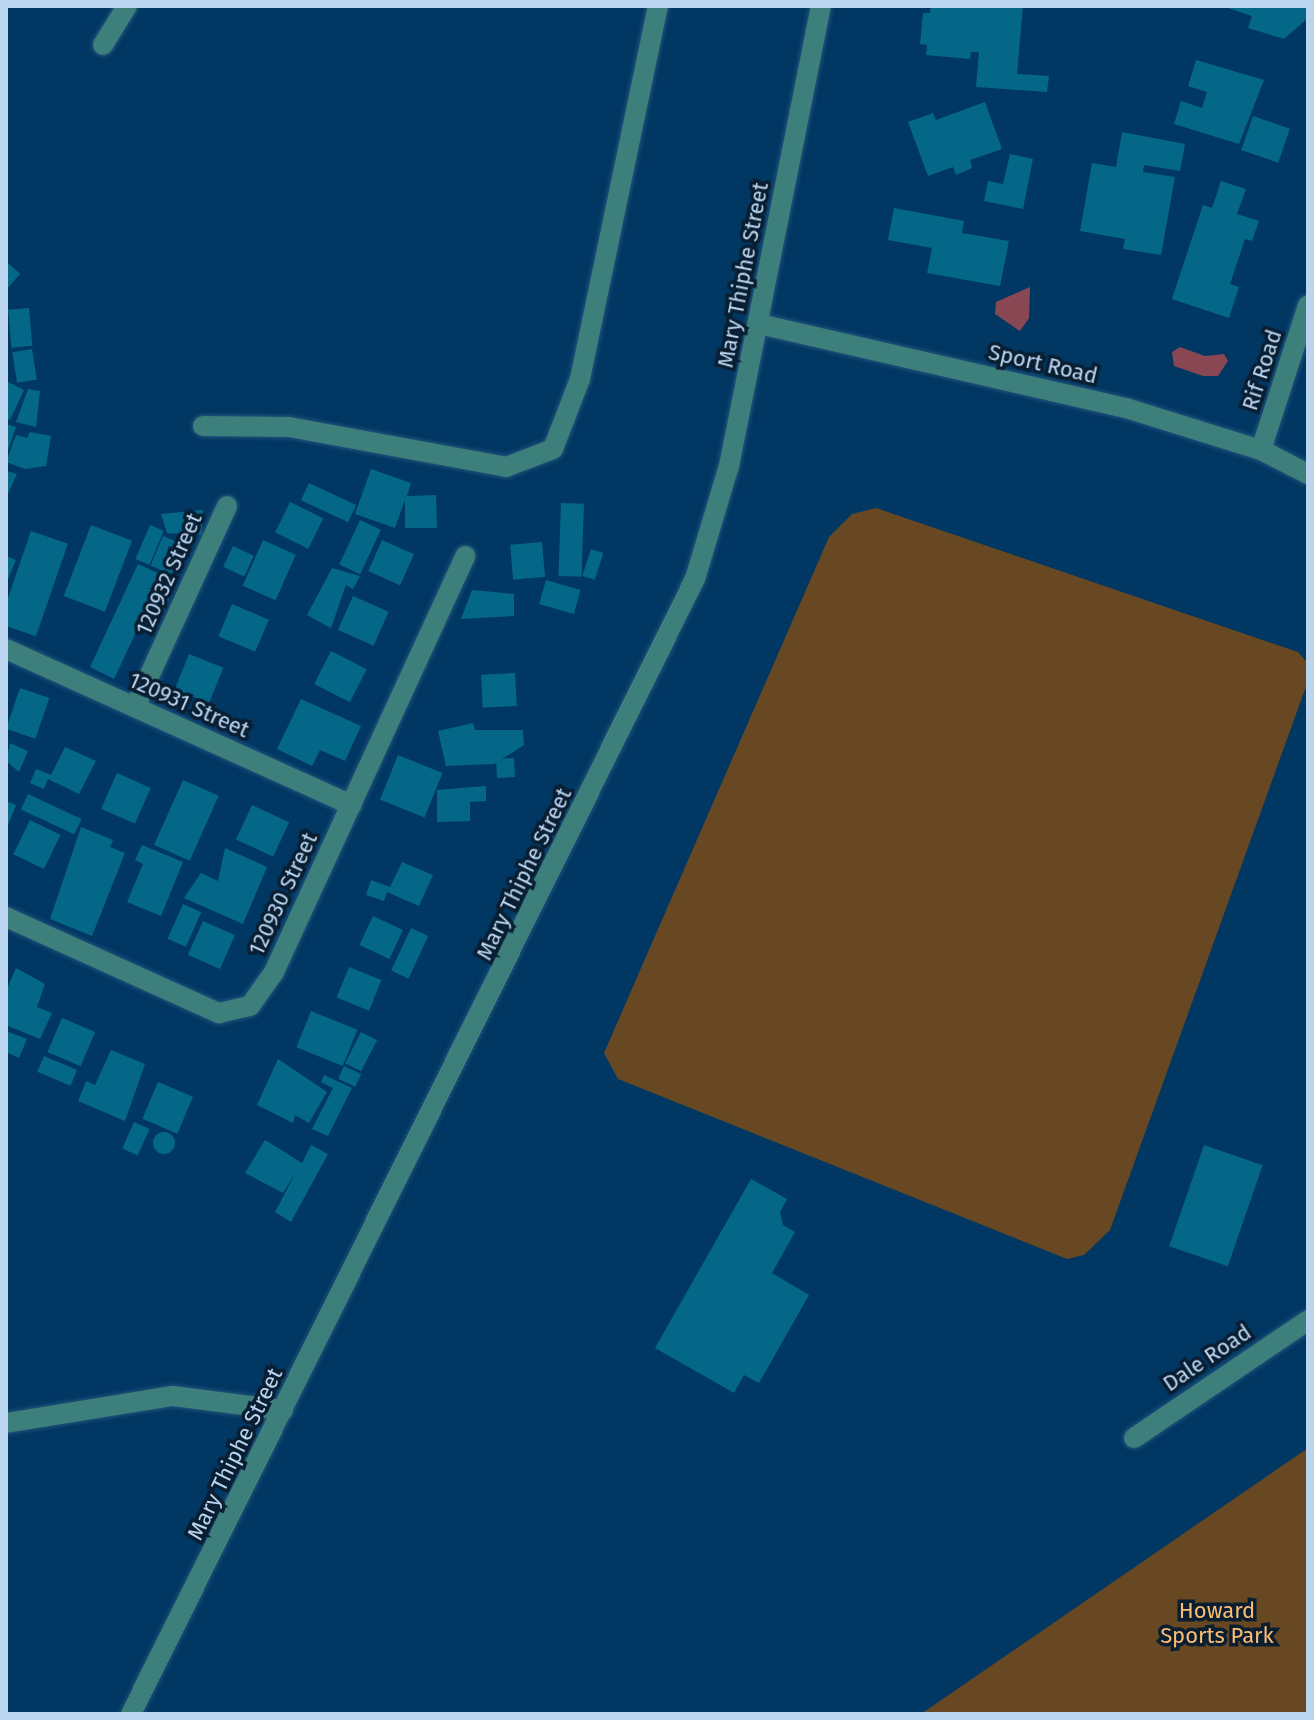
<!DOCTYPE html>
<style>
body{margin:0}
#map{position:relative;width:1314px;height:1720px;overflow:hidden;background:#003763;font-family:"Fira Sans",sans-serif}
div>[style]{position:absolute}
[style*='--x']{left:calc(var(--x)*1px);top:calc(var(--y)*1px);width:calc(var(--w)*1px);rotate:calc(var(--a)*1deg)}
.green>*{inset:0;background:#674823}
.water>*{inset:0;background:#884753}
.building>*{inset:0;background:#056788;transform-origin:0 0}
.round{border-radius:50%}
.roads{filter:drop-shadow(0 0 2px #22537c) drop-shadow(0 0 2px #22537c)}
.minor>*{height:20px;margin:-10px;padding:0 10px;transform-origin:10px;border-radius:10px;background:#3d7f7a}
span{translate:-50% -50%;white-space:nowrap;text-align:center;line-height:1.15;-webkit-text-stroke:7px #0a1e32;paint-order:stroke}
.street-label{font-size:22px;color:#bbd5ef}
.park-label{font-size:22px;color:#fdbc71}
.frame{position:absolute;inset:0;border:8px solid #bbd5ef;pointer-events:none}
</style>
<div id="map">
<div class="green">
<div style="clip-path:polygon(876px 508px,1298px 652px,1308px 663px,1308px 681px,1110px 1230px,1084px 1255px,1067px 1259px,618px 1079px,604px 1053px,829px 537px,852px 514px)"></div>
<div style="clip-path:polygon(1308px 1448px,1308px 1714px,921px 1714px)"></div>
</div>
<div class="water">
<div style="clip-path:polygon(1030px 287px,1029px 318px,1020px 331px,995px 314px,996px 302px)"></div>
<div style="clip-path:polygon(1180px 347px,1205px 356px,1224px 354px,1228px 361px,1218px 376px,1203px 376px,1174px 366px,1172px 352px)"></div>
</div>
<div class="building">
<div style="clip-path:polygon(931px 6px,1023px 6px,1017px 74px,1049px 76px,1047px 92px,976px 87px,979px 52px,971px 52px,970px 59px,926px 55px,927px 45px,920px 44px,923px 13px,930px 13px)"></div>
<div style="clip-path:polygon(1222px 6px,1308px 6px,1308px 18px,1284px 39px,1248px 28px,1252px 16px)"></div>
<div style="clip-path:polygon(1196px 60px,1264px 80px,1239px 144px,1174px 124px,1181px 101px,1202px 108px,1207px 92px,1188px 86px)"></div>
<div style="clip-path:polygon(985px 102px,1002px 149px,970px 160px,972px 168px,956px 175px,953px 167px,928px 176px,908px 122px,933px 113px,936px 120px)"></div>
<div style="left:1253px;top:116px;width:39px;height:36px;rotate:19deg"></div>
<div style="clip-path:polygon(1122px 132px,1185px 144px,1180px 171px,1144px 165px,1143px 172px,1175px 177px,1161px 255px,1123px 249px,1125px 239px,1080px 231px,1092px 163px,1116px 167px)"></div>
<div style="clip-path:polygon(1010px 154px,1033px 159px,1023px 209px,984px 201px,988px 181px,1003px 184px)"></div>
<div style="clip-path:polygon(1221px 181px,1246px 189px,1237px 214px,1259px 221px,1252px 241px,1245px 239px,1230px 284px,1239px 287px,1229px 318px,1172px 299px,1203px 205px,1212px 208px)"></div>
<div style="clip-path:polygon(894px 208px,964px 221px,962px 233px,1009px 241px,1000px 286px,927px 273px,932px 248px,888px 240px)"></div>
<div style="clip-path:polygon(6px 261px,20px 274px,6px 290px)"></div>
<div style="left:29px;top:308px;width:38px;height:21px;rotate:85deg"></div>
<div style="left:32px;top:349px;width:31px;height:20px;rotate:81deg"></div>
<div style="clip-path:polygon(6px 381px,24px 390px,10px 420px,6px 418px)"></div>
<div style="clip-path:polygon(28px 389px,40px 391px,36px 427px,16px 422px)"></div>
<div style="clip-path:polygon(6px 424px,16px 427px,7px 454px,6px 454px)"></div>
<div style="clip-path:polygon(30px 432px,51px 436px,46px 466px,25px 469px,6px 462px,16px 435px,27px 438px)"></div>
<div style="clip-path:polygon(371px 469px,411px 483px,407px 496px,436px 495px,437px 528px,405px 528px,405px 500px,395px 528px,355px 514px)"></div>
<div style="clip-path:polygon(6px 471px,17px 474px,6px 498px)"></div>
<div style="left:309px;top:483px;width:52px;height:19px;rotate:25deg"></div>
<div style="left:290px;top:502px;width:37px;height:34px;rotate:26deg"></div>
<div style="left:561px;top:503px;width:23px;height:73px;rotate:2deg"></div>
<div style="clip-path:polygon(203px 510px,202px 535px,167px 533px,161px 514px)"></div>
<div style="left:360px;top:520px;width:23px;height:49px;rotate:25deg"></div>
<div style="left:91px;top:525px;width:44px;height:76px;rotate:21deg"></div>
<div style="left:150px;top:525px;width:15px;height:37px;rotate:23deg"></div>
<div style="left:31px;top:531px;width:39px;height:98px;rotate:19deg"></div>
<div style="left:163px;top:536px;width:26px;height:32px;rotate:23deg"></div>
<div style="left:263px;top:540px;width:36px;height:50px;rotate:24deg"></div>
<div style="left:382px;top:540px;width:35px;height:34px;rotate:24deg"></div>
<div style="left:542px;top:542px;width:35px;height:32px;rotate:85deg"></div>
<div style="left:233px;top:546px;width:23px;height:23px;rotate:25deg"></div>
<div style="left:591px;top:549px;width:13px;height:28px;rotate:18deg"></div>
<div style="clip-path:polygon(6px 556px,16px 560px,6px 584px)"></div>
<div style="clip-path:polygon(138px 564px,177px 582px,161px 616px,154px 612px,144px 634px,137px 630px,114px 679px,90px 667px)"></div>
<div style="clip-path:polygon(332px 568px,360px 576px,353px 589px,346px 585px,331px 628px,307px 615px)"></div>
<div style="left:546px;top:580px;width:36px;height:25px;rotate:16deg"></div>
<div style="clip-path:polygon(472px 590px,514px 594px,514px 616px,461px 619px)"></div>
<div style="left:353px;top:596px;width:39px;height:37px;rotate:24deg"></div>
<div style="left:232px;top:604px;width:40px;height:35px;rotate:23deg"></div>
<div style="left:331px;top:651px;width:40px;height:37px;rotate:27deg"></div>
<div style="left:189px;top:654px;width:37px;height:38px;rotate:22deg"></div>
<div style="left:515px;top:673px;width:33px;height:34px;rotate:87deg"></div>
<div style="left:20px;top:688px;width:31px;height:43px;rotate:19deg"></div>
<div style="clip-path:polygon(301px 699px,361px 726px,345px 761px,320px 750px,312px 766px,277px 749px)"></div>
<div style="clip-path:polygon(473px 723px,475px 730px,523px 730px,524px 745px,494px 764px,446px 766px,438px 731px)"></div>
<div style="clip-path:polygon(10px 743px,28px 751px,19px 772px,6px 761px)"></div>
<div style="clip-path:polygon(65px 747px,96px 761px,79px 794px,48px 779px,44px 789px,30px 783px,36px 769px,51px 775px)"></div>
<div style="left:398px;top:755px;width:48px;height:48px;rotate:22deg"></div>
<div style="left:514px;top:758px;width:19px;height:18px;rotate:87deg"></div>
<div style="left:117px;top:773px;width:37px;height:39px;rotate:24deg"></div>
<div style="left:183px;top:780px;width:39px;height:71px;rotate:24deg"></div>
<div style="clip-path:polygon(486px 786px,486px 801px,470px 802px,470px 821px,437px 822px,437px 790px)"></div>
<div style="left:28px;top:794px;width:59px;height:17px;rotate:25deg"></div>
<div style="clip-path:polygon(6px 801px,16px 805px,6px 830px)"></div>
<div style="left:252px;top:805px;width:41px;height:38px;rotate:25deg"></div>
<div style="left:30px;top:820px;width:34px;height:38px;rotate:26deg"></div>
<div style="clip-path:polygon(81px 827px,113px 840px,110px 847px,125px 853px,92px 936px,50px 919px)"></div>
<div style="clip-path:polygon(142px 845px,183px 862px,161px 916px,127px 902px,143px 864px,135px 860px)"></div>
<div style="clip-path:polygon(225px 848px,267px 867px,243px 924px,184px 898px,201px 873px,218px 881px)"></div>
<div style="clip-path:polygon(402px 862px,433px 875px,419px 906px,387px 892px,384px 901px,366px 895px,371px 880px,390px 887px)"></div>
<div style="left:183px;top:904px;width:20px;height:38px;rotate:24deg"></div>
<div style="left:373px;top:916px;width:33px;height:32px;rotate:25deg"></div>
<div style="left:203px;top:921px;width:35px;height:37px;rotate:24deg"></div>
<div style="left:411px;top:928px;width:19px;height:47px;rotate:25deg"></div>
<div style="left:349px;top:967px;width:35px;height:33px;rotate:22deg"></div>
<div style="clip-path:polygon(16px 968px,45px 984px,37px 1007px,52px 1013px,40px 1039px,6px 1025px,6px 991px)"></div>
<div style="left:311px;top:1011px;width:50px;height:39px;rotate:22deg"></div>
<div style="left:62px;top:1018px;width:36px;height:37px;rotate:23deg"></div>
<div style="clip-path:polygon(6px 1031px,27px 1039px,19px 1058px,6px 1052px)"></div>
<div style="left:361px;top:1032px;width:18px;height:35px;rotate:27deg"></div>
<div style="clip-path:polygon(111px 1050px,145px 1064px,125px 1121px,78px 1101px,86px 1081px,95px 1085px)"></div>
<div style="left:44px;top:1056px;width:36px;height:17px;rotate:23deg"></div>
<div style="clip-path:polygon(278px 1059px,327px 1092px,309px 1123px,295px 1115px,293px 1123px,257px 1105px)"></div>
<div style="left:344px;top:1066px;width:19px;height:14px;rotate:25deg"></div>
<div style="clip-path:polygon(324px 1075px,352px 1088px,328px 1136px,312px 1129px,333px 1088px,321px 1082px)"></div>
<div style="left:158px;top:1082px;width:38px;height:40px;rotate:23deg"></div>
<div style="left:134px;top:1122px;width:17px;height:29px;rotate:24deg"></div>
<div class="round" style="left:153px;top:1132px;width:22px;height:22px"></div>
<div style="clip-path:polygon(265px 1140px,302px 1163px,311px 1145px,328px 1154px,291px 1222px,275px 1212px,296px 1172px,283px 1193px,245px 1173px)"></div>
<div style="left:1204px;top:1145px;width:62px;height:107px;rotate:19deg"></div>
<div style="clip-path:polygon(751px 1179px,787px 1199px,780px 1212px,783px 1225px,795px 1232px,772px 1273px,809px 1295px,759px 1383px,744px 1375px,734px 1393px,655px 1348px)"></div>
</div>
<div class="roads">
<div class="minor">
<div style="--x:103;--y:45;--w:46;--a:-58.4"></div>
<div style="--x:759;--y:324;--w:376;--a:12.9"></div>
<div style="--x:1126;--y:408;--w:141;--a:17.3"></div>
<div style="--x:1261;--y:450;--w:53;--a:27.1"></div>
<div style="--x:203;--y:426;--w:86;--a:0.7"></div>
<div style="--x:289;--y:427;--w:221;--a:10.4"></div>
<div style="--x:506;--y:467;--w:50;--a:-21"></div>
<div style="--x:553;--y:449;--w:75;--a:-68.9"></div>
<div style="--x:580;--y:379;--w:381;--a:-78.2"></div>
<div style="--x:1261;--y:450;--w:152;--a:-72"></div>
<div style="--x:6;--y:649;--w:379;--a:24.3"></div>
<div style="--x:135;--y:707;--w:221;--a:-65.4"></div>
<div style="--x:6;--y:917;--w:234;--a:24.3"></div>
<div style="--x:219;--y:1013;--w:32;--a:-13"></div>
<div style="--x:250;--y:1006;--w:42;--a:-54.8"></div>
<div style="--x:274;--y:972;--w:458;--a:-65.3"></div>
<div style="--x:6;--y:1423;--w:169;--a:-9.2"></div>
<div style="--x:173;--y:1396;--w:111;--a:7.3"></div>
<div style="--x:1134;--y:1438;--w:210;--a:-34.1"></div>
<div style="--x:131;--y:1714;--w:1267;--a:-63.58"></div>
<div style="--x:695;--y:579;--w:118;--a:-73.3"></div>
<div style="--x:729;--y:466;--w:469;--a:-78.7"></div>
</div>
</div>
<div class="street-label">
<span style="left:743px;top:275px;rotate:-79deg">Mary Thiphe Street</span>
<span style="left:1043px;top:364px;rotate:13deg">Sport Road</span>
<span style="left:1262px;top:370px;rotate:-72deg">Rif Road</span>
<span style="left:169px;top:574px;rotate:-66deg">120932 Street</span>
<span style="left:189px;top:705px;rotate:24deg">120931 Street</span>
<span style="left:524px;top:874px;rotate:-64deg">Mary Thiphe Street</span>
<span style="left:283px;top:894px;rotate:-65deg">120930 Street</span>
<span style="left:1207px;top:1358px;rotate:-34deg">Dale Road</span>
<span style="left:235px;top:1454px;rotate:-64deg">Mary Thiphe Street</span>
</div>
<div class="park-label">
<span style="left:1217px;top:1623px">Howard<br>Sports Park</span>
</div>
<div class="frame"></div>
</div>
